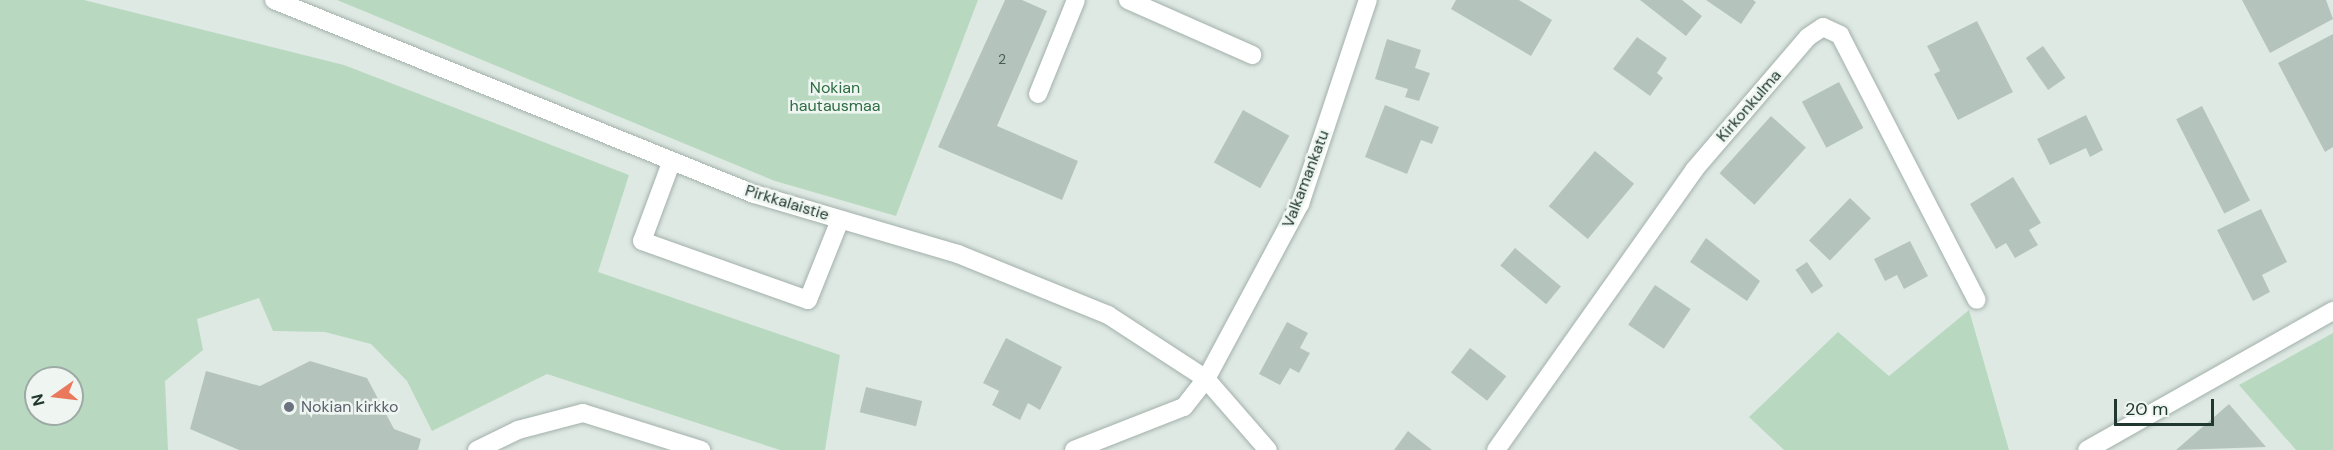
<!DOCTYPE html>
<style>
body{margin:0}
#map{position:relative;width:2333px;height:450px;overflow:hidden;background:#dfe9e4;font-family:"DM Sans",sans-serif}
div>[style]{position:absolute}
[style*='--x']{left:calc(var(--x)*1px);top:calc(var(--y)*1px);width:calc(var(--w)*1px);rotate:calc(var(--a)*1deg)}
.green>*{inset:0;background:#b8d9c0}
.building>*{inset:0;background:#b4c4bd;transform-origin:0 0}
.roads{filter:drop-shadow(0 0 2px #a2b0ab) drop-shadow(0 0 2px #a2b0ab)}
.minor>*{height:18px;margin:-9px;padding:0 9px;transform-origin:9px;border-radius:9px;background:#fff}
.dots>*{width:16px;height:16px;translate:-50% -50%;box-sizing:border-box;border:3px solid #eff6f2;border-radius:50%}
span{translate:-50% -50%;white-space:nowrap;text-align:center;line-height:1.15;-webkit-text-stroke:5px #eff6f2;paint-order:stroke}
.number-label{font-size:14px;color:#465b54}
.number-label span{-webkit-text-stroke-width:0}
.park-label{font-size:16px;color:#2e6c43}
.street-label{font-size:16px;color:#213831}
.worship-label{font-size:16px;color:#5b616d}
.left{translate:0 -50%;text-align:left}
.north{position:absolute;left:24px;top:366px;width:60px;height:60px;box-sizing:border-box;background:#eff6f2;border:2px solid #9daaa5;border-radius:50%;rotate:256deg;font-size:16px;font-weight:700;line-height:24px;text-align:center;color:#213831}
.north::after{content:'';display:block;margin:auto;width:21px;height:27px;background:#ea785c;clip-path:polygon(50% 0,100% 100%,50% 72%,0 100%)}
.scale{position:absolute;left:2114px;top:399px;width:100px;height:27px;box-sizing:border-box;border:3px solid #213831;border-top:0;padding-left:8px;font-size:18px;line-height:21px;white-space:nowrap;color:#213831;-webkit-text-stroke:4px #eff6f2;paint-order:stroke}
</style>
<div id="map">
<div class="green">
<div style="clip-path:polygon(evenodd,0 0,84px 0,344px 65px,629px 175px,598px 272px,840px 355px,825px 450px,780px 450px,547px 374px,432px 431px,407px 381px,371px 344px,325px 332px,273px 331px,259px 298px,197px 319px,203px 350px,165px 381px,168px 450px,0 450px,0 0,36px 378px,72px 378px,72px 414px,36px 414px,36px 378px)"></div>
<div style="clip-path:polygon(337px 0,978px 0,896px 216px,775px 181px)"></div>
<div style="clip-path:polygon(1969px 310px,2009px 450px,1784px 450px,1749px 417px,1838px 332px,1889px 376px)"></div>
<div style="clip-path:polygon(2333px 333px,2333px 450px,2296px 450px,2239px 385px)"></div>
</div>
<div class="building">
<div style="clip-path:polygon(1005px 0,1022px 0,1047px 11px,997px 126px,1078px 161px,1062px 200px,938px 147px)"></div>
<div style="clip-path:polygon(1456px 0,1519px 0,1552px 20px,1531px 56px,1451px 9px)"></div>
<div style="clip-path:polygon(1640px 0,1682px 0,1702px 16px,1686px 36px)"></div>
<div style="clip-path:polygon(1706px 0,1753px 0,1756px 2px,1741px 24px)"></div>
<div style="clip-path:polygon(2242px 0,2326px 0,2333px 19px,2270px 53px)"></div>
<div style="clip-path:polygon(1977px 21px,2013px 92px,1958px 120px,1934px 74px,1940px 71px,1927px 46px)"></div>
<div style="clip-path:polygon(2333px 34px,2333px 147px,2325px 152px,2278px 63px)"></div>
<div style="clip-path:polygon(1637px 37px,1667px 58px,1657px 73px,1663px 78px,1650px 96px,1613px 69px)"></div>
<div style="clip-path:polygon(1387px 39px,1421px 50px,1415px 68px,1430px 73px,1419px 101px,1405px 97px,1408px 89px,1375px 79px)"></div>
<div style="left:2043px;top:46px;width:39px;height:21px;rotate:55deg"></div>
<div style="left:1839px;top:82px;width:52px;height:42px;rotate:62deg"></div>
<div style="clip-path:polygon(1385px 105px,1439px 127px,1432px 144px,1421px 140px,1407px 174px,1365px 157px)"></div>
<div style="left:2202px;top:106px;width:106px;height:29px;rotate:63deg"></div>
<div style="left:1243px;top:110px;width:53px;height:60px;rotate:29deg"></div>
<div style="clip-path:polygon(2086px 115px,2103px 150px,2090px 157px,2086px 148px,2050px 165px,2037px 139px)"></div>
<div style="left:1771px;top:116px;width:47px;height:77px;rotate:42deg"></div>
<div style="left:1595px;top:151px;width:51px;height:72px;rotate:40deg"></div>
<div style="clip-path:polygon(2013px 177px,2041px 223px,2029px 230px,2038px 245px,2015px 258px,2006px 243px,1996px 249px,1970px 204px)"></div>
<div style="left:1850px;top:198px;width:29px;height:59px;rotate:44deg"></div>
<div style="clip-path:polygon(2261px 209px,2287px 262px,2262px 275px,2270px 292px,2253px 301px,2217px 230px)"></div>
<div style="clip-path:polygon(1706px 238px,1760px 281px,1747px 301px,1690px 262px)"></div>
<div style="clip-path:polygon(1910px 241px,1928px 276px,1904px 289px,1897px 275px,1885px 281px,1874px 259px)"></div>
<div style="left:1515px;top:248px;width:60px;height:23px;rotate:40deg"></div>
<div style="left:1807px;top:262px;width:29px;height:14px;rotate:56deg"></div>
<div style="left:1655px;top:285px;width:43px;height:48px;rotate:34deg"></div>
<div style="clip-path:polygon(1287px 322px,1308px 333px,1300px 348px,1310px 353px,1299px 373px,1290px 368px,1280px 385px,1259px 374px)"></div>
<div style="clip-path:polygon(1006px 338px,1062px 367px,1040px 410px,1028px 403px,1020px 420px,992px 405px,999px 391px,983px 383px)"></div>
<div style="left:1470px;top:348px;width:46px;height:31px;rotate:38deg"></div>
<div style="clip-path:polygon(310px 361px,367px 378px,394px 429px,421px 439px,418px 450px,239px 450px,190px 429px,206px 371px,260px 386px)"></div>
<div style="left:866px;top:387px;width:58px;height:26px;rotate:14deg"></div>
<div style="clip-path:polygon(2229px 404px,2266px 447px,2176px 450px)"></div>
<div style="clip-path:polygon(1408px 431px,1432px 450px,1394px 450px)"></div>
</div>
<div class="roads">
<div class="minor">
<div style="--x:274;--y:0;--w:518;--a:22.01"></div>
<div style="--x:754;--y:194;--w:213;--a:16.4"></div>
<div style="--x:958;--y:254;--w:162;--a:22.1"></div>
<div style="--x:1108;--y:315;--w:117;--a:33.1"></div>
<div style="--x:1206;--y:379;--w:94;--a:48.9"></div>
<div style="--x:1128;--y:0;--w:136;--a:23.9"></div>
<div style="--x:1038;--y:94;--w:101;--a:-68"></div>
<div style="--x:671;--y:163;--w:83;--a:110.4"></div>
<div style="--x:642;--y:241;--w:176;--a:19.6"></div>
<div style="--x:808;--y:300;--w:86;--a:-68.2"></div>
<div style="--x:477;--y:450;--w:46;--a:-26"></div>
<div style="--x:518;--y:430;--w:67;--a:-14.7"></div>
<div style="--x:583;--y:413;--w:124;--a:17.4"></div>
<div style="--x:1074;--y:450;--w:118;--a:-21.4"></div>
<div style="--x:1184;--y:407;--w:36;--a:-52"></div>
<div style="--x:1206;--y:379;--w:199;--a:-61.8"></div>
<div style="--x:1300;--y:204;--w:215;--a:-71.6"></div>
<div style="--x:1496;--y:450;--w:343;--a:-54.7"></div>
<div style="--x:1694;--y:170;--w:175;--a:-49.4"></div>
<div style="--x:1808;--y:37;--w:18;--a:-34"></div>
<div style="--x:1823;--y:27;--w:19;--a:25"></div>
<div style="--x:1840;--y:35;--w:298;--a:62.7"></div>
<div style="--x:2087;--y:450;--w:283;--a:-29.5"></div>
</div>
</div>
<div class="dots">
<div style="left:289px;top:407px;background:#6b7280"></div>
</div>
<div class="number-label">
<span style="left:1002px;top:59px">2</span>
</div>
<div class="park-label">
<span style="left:835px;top:97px">Nokian<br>hautausmaa</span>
</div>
<div class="street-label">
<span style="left:1749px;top:106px;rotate:-49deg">Kirkonkulma</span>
<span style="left:1306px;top:179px;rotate:-69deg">Valkamankatu</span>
<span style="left:787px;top:203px;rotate:17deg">Pirkkalaistie</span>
</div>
<div class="worship-label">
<span class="left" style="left:301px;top:407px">Nokian kirkko</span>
</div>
<div class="north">N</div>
<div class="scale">20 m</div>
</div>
